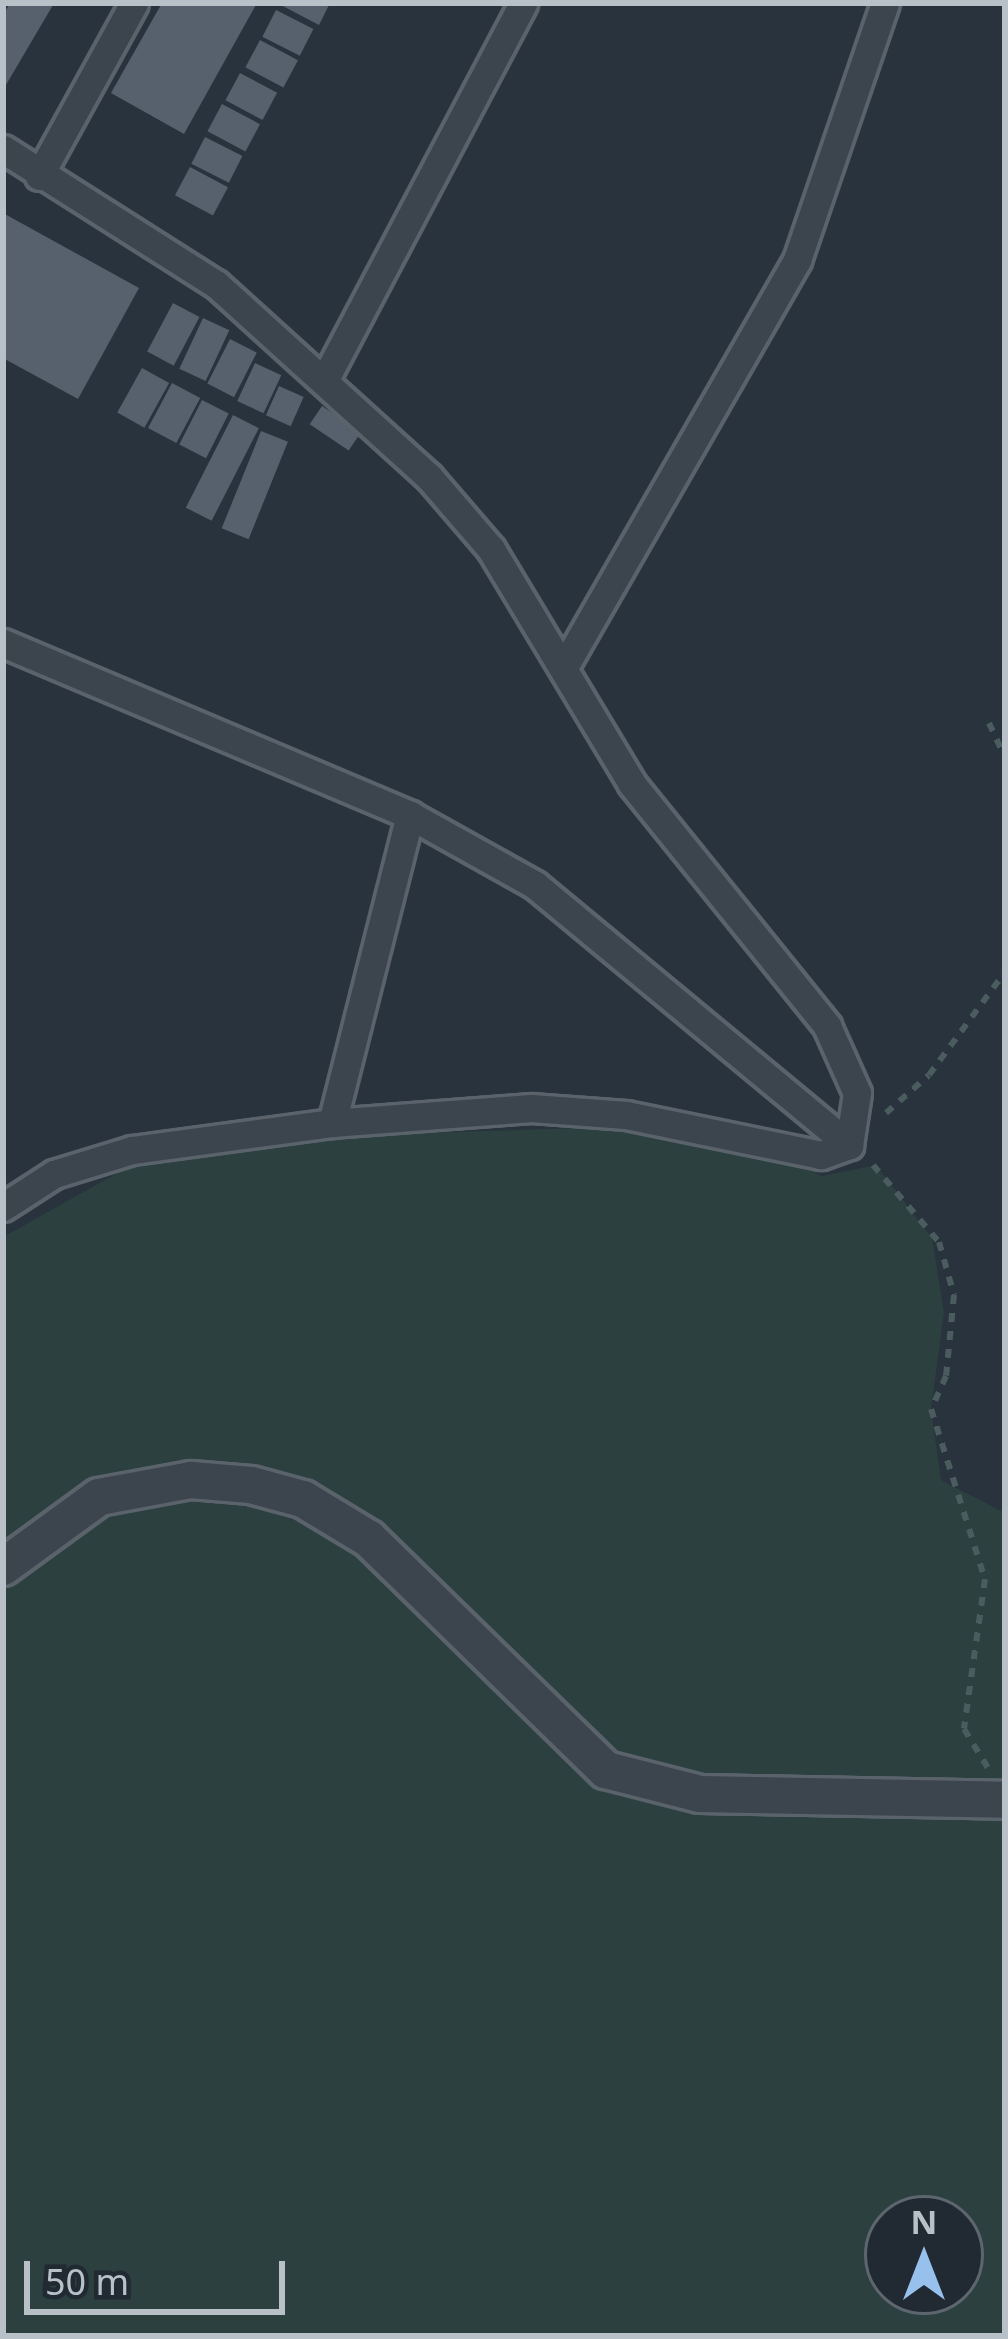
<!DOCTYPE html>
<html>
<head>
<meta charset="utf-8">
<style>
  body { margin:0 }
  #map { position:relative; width:1008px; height:2339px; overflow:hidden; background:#28333d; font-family:"Noto Sans",sans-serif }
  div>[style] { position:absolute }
  .green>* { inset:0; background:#2b403f }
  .building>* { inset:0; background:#56616d; transform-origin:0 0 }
  .path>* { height:6px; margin-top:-3px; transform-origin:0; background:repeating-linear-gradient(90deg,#4a5c5d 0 9px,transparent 0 18px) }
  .roads { filter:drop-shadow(3px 0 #5a626b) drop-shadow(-3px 0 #5a626b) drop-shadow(0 3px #5a626b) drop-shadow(0 -3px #5a626b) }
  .minor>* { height:27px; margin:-13.5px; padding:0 13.5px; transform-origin:13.5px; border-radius:13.5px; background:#3c444d }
  .tertiary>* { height:36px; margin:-18px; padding:0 18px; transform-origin:18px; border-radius:18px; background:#3c444d }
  span { translate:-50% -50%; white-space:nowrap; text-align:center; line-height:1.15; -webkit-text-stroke:12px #212933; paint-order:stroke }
  .frame { position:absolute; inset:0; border:6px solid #b8c0c8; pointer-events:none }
  .north { position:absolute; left:864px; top:2195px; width:120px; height:120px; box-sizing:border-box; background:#212933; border:3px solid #5d656f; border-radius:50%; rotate:0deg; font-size:33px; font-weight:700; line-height:48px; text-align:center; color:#b8c0c8 }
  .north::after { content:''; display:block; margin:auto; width:42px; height:54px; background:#98c0ed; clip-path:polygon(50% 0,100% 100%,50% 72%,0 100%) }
  .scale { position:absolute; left:24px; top:2261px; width:261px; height:54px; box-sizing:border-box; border:6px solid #b8c0c8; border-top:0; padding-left:15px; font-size:36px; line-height:42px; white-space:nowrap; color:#b8c0c8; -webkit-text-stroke:9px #212933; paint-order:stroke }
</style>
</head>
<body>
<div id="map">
  <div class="green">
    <div style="clip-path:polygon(evenodd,651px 1126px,781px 1155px,822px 1176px,876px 1165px,932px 1238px,944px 1313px,931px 1409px,941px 1480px,1005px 1513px,1005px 1790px,942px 1780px,1005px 1815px,1005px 2336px,3px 2336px,3px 1237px,141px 1160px,384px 1134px,651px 1126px,888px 2219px,960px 2219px,960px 2291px,888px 2291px,888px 2219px)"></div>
  </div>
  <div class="building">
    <div style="clip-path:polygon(10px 3px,53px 5px,3px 90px,3px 15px)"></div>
    <div style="clip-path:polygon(162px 3px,257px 3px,184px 134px,111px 93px)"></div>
    <div style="clip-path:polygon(277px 3px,330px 3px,319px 25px)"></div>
    <div style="left:276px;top:10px;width:42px;height:30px;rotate:27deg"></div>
    <div style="left:260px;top:40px;width:43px;height:31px;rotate:28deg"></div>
    <div style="left:240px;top:73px;width:42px;height:31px;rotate:28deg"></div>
    <div style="left:222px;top:104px;width:43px;height:31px;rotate:28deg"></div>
    <div style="left:205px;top:137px;width:42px;height:30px;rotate:27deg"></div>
    <div style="left:190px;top:167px;width:43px;height:32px;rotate:28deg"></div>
    <div style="clip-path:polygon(3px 213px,139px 288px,78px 399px,3px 358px)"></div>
    <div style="left:173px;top:303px;width:30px;height:55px;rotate:28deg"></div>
    <div style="left:203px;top:318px;width:29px;height:56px;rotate:25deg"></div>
    <div style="left:230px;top:339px;width:30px;height:50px;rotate:27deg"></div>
    <div style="left:255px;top:363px;width:29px;height:42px;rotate:25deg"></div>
    <div style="left:142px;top:368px;width:31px;height:51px;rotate:29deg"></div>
    <div style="left:172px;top:383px;width:32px;height:51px;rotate:28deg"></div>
    <div style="left:279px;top:386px;width:27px;height:32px;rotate:24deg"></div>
    <div style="left:202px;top:400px;width:30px;height:50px;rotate:27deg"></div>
    <div style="left:322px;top:406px;width:47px;height:22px;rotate:34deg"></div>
    <div style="left:233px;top:415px;width:29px;height:104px;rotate:27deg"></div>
    <div style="left:261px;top:431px;width:29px;height:105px;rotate:22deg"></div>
  </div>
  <div class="path">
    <div style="left:989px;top:723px;width:38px;rotate:65deg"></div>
    <div style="left:886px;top:1113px;width:57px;rotate:-41.5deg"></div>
    <div style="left:929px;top:1075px;width:128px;rotate:-53.6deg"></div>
    <div style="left:873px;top:1165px;width:101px;rotate:49.4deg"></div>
    <div style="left:939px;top:1242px;width:55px;rotate:74.2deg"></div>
    <div style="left:954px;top:1295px;width:81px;rotate:95.6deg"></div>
    <div style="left:946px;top:1376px;width:36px;rotate:114deg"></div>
    <div style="left:931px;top:1409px;width:178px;rotate:72.4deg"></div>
    <div style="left:985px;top:1579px;width:151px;rotate:98deg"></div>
    <div style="left:964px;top:1729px;width:46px;rotate:58.4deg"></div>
  </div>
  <div class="roads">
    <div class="minor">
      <div style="left:3px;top:149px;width:252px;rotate:32.4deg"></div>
      <div style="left:216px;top:284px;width:287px;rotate:42.2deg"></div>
      <div style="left:429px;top:477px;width:95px;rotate:49.3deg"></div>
      <div style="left:491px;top:549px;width:274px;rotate:59deg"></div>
      <div style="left:632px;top:784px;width:311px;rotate:51.1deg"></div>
      <div style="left:827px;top:1026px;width:73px;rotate:65.9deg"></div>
      <div style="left:857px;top:1093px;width:53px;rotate:98.7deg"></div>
      <div style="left:39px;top:176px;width:197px;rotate:-61.2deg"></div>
      <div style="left:325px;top:379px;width:425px;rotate:-62.2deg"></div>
      <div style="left:3px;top:643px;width:442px;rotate:22.9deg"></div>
      <div style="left:410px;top:815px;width:143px;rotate:29.2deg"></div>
      <div style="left:535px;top:885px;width:408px;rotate:39.6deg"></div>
      <div style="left:849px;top:1145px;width:30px;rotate:160deg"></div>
      <div style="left:821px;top:1155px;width:199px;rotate:-168.4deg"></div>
      <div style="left:626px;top:1115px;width:95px;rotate:-175.8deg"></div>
      <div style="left:531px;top:1108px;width:200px;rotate:175.7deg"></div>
      <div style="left:332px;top:1123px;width:318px;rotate:-75.8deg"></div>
      <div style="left:564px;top:667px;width:469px;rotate:-60.2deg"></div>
      <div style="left:797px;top:260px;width:272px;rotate:-71.1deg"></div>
      <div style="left:3px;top:1207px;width:61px;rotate:-32.9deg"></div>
      <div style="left:54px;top:1174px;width:82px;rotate:-17.1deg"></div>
      <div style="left:132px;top:1150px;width:202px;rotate:-7.7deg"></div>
    </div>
    <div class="tertiary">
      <div style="left:3px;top:1567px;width:119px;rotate:-36.1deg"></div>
      <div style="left:99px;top:1497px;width:94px;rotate:-10.5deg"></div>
      <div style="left:191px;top:1480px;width:60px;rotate:4.8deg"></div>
      <div style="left:251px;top:1485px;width:54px;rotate:15.1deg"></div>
      <div style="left:303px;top:1499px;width:77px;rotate:31.2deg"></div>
      <div style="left:369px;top:1539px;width:331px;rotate:44.3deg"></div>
      <div style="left:606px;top:1770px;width:97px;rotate:14.3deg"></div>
      <div style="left:700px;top:1794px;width:305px;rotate:1.1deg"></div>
    </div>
  </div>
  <div class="frame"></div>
  <div class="north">N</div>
  <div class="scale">50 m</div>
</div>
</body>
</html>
